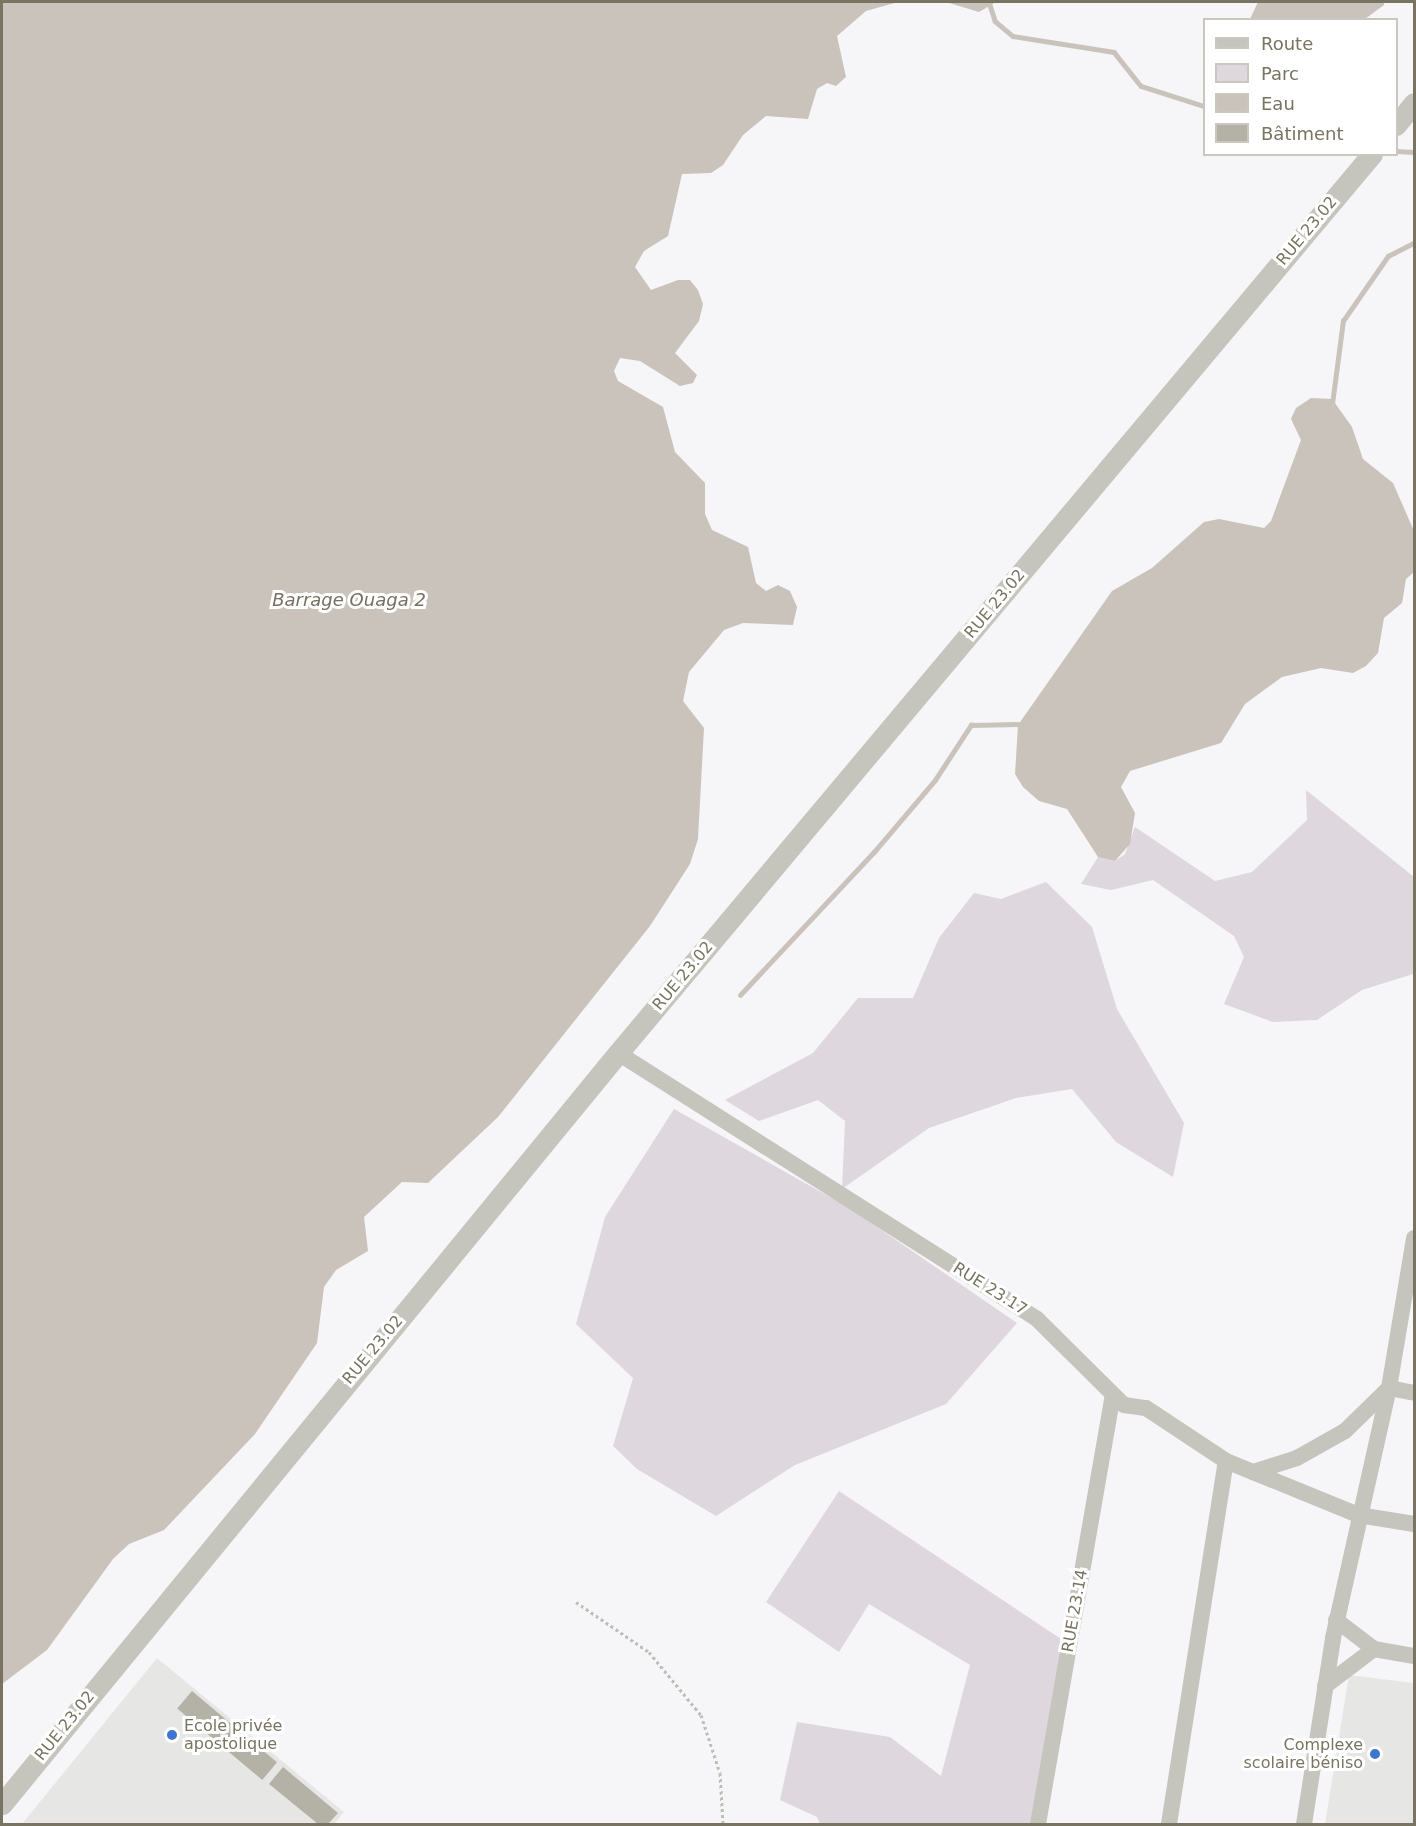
<!DOCTYPE html>
<html>
<head>
<meta charset="utf-8">
<style>
  body { margin:0 }
  #map { position:relative; width:1416px; height:1826px; overflow:hidden; background:#f6f5f8; font-family:"DejaVu Sans",sans-serif }
  div>[style] { position:absolute }
  .built>* { inset:0; background:#e6e6e5 }
  .green>* { inset:0; background:#ded7de }
  .water>* { inset:0; background:#c9c3bb }
  .stream>* { height:4.5px; margin:-2.25px; padding:0 2.25px; transform-origin:2.25px; border-radius:2.25px; background:#c9c3bb }
  .building>* { inset:0; background:#b4b1a7; transform-origin:0 0 }
  .path>* { height:3px; margin-top:-1.5px; transform-origin:0; background:repeating-linear-gradient(90deg,#bebdb8 0 3px,transparent 0 6px) }
  .minor>* { height:16px; margin:-8px; padding:0 8px; transform-origin:8px; border-radius:8px; background:#c5c4bd }
  .tertiary>* { height:21px; margin:-10.5px; padding:0 10.5px; transform-origin:10.5px; border-radius:10.5px; background:#c5c4bd }
  .dots>* { width:16px; height:16px; translate:-50% -50%; box-sizing:border-box; border:3px solid #fff; border-radius:50% }
  span { translate:-50% -50%; white-space:nowrap; text-align:center; line-height:1.15; -webkit-text-stroke:6px #fff; paint-order:stroke }
  .street-label { font-size:16px; color:#787461 }
  .poi-label { font-size:16px; color:#787461 }
  .left { translate:0 -50%; text-align:left }
  .right { translate:-100% -50%; text-align:right }
  .water-label { font-size:18px; color:#787060; font-style:italic }
  .frame { position:absolute; inset:0; border:3px solid #787461; pointer-events:none }
  .legend { position:absolute; left:1203px; top:18px; width:195px; height:138px; box-sizing:border-box; background:#fff; border:2px solid #c9c7c0; margin:0; padding:8px 10px; list-style:none; font-size:18px; color:#787461 }
  .legend li { display:flex; align-items:center; gap:12px; height:30px }
  .legend b { width:30px; border:2px solid #c9c7c0 }
</style>
</head>
<body>
<div id="map">
  <div class="built">
    <div style="clip-path:polygon(157px 1658px,344px 1812px,334px 1824px,22px 1824px)"></div>
    <div style="clip-path:polygon(1349px 1675px,1414px 1683px,1414px 1824px,1325px 1824px)"></div>
  </div>
  <div class="green">
    <div style="clip-path:polygon(1306px 790px,1414px 877px,1413px 974px,1362px 990px,1317px 1020px,1273px 1022px,1224px 1004px,1244px 957px,1234px 936px,1153px 880px,1111px 890px,1081px 884px,1098px 857px,1115px 861px,1125px 854px,1135px 827px,1215px 881px,1252px 872px,1307px 820px)"></div>
    <div style="clip-path:polygon(1046px 882px,1092px 927px,1117px 1009px,1184px 1123px,1173px 1177px,1116px 1142px,1072px 1089px,1016px 1098px,929px 1128px,842px 1189px,845px 1121px,818px 1100px,759px 1121px,725px 1100px,813px 1053px,858px 998px,913px 998px,939px 938px,974px 893px,1001px 899px)"></div>
    <div style="clip-path:polygon(674px 1109px,851px 1209px,1017px 1323px,946px 1404px,795px 1465px,716px 1516px,637px 1469px,613px 1446px,633px 1378px,576px 1324px,605px 1217px)"></div>
    <div style="clip-path:polygon(839px 1491px,1064px 1641px,1030px 1824px,820px 1824px,817px 1817px,780px 1800px,797px 1722px,890px 1737px,941px 1776px,970px 1665px,869px 1604px,839px 1652px,766px 1602px)"></div>
  </div>
  <div class="water">
    <div style="clip-path:polygon(2px 2px,898px 2px,866px 11px,837px 36px,846px 77px,836px 86px,827px 83px,817px 89px,808px 119px,766px 116px,743px 135px,723px 165px,711px 173px,682px 174px,668px 236px,644px 251px,635px 267px,651px 290px,678px 280px,690px 280px,698px 290px,703px 304px,699px 321px,675px 353px,697px 375px,693px 383px,680px 386px,640px 361px,620px 358px,614px 371px,618px 381px,663px 407px,675px 452px,705px 483px,705px 514px,712px 530px,748px 547px,756px 583px,766px 591px,778px 585px,790px 591px,797px 607px,793px 625px,743px 623px,724px 630px,689px 672px,683px 701px,704px 728px,698px 839px,690px 864px,650px 926px,498px 1117px,428px 1183px,402px 1182px,364px 1217px,368px 1251px,336px 1270px,324px 1287px,317px 1343px,255px 1434px,164px 1530px,129px 1544px,113px 1559px,47px 1650px,2px 1684px)"></div>
    <div style="clip-path:polygon(946px 2px,996px 2px,979px 12px)"></div>
    <div style="clip-path:polygon(1258px 2px,1384px 2px,1384px 5px,1365px 19px,1250px 19px)"></div>
    <div style="clip-path:polygon(1311px 398px,1332px 399px,1352px 427px,1363px 459px,1393px 483px,1414px 531px,1414px 572px,1406px 579px,1402px 603px,1384px 618px,1378px 653px,1366px 666px,1353px 673px,1321px 668px,1282px 677px,1245px 704px,1221px 743px,1130px 771px,1121px 787px,1135px 813px,1130px 844px,1115px 861px,1098px 857px,1067px 809px,1039px 801px,1023px 787px,1015px 774px,1018px 725px,1112px 591px,1152px 568px,1204px 522px,1219px 519px,1264px 528px,1271px 521px,1301px 440px,1291px 419px,1296px 408px)"></div>
  </div>
  <div class="stream">
    <div style="left:989px;top:2px;width:20px;rotate:72deg"></div>
    <div style="left:995px;top:21px;width:23px;rotate:40deg"></div>
    <div style="left:1013px;top:36px;width:102px;rotate:9deg"></div>
    <div style="left:1114px;top:52px;width:43px;rotate:51.5deg"></div>
    <div style="left:1141px;top:86px;width:66px;rotate:17.6deg"></div>
    <div style="left:1396px;top:151px;width:18px;rotate:3deg"></div>
    <div style="left:1332px;top:404px;width:84px;rotate:-82.5deg"></div>
    <div style="left:1343px;top:321px;width:79px;rotate:-55.3deg"></div>
    <div style="left:1388px;top:256px;width:29px;rotate:-27deg"></div>
    <div style="left:740px;top:995px;width:196px;rotate:-46.9deg"></div>
    <div style="left:874px;top:852px;width:94px;rotate:-49.7deg"></div>
    <div style="left:935px;top:780px;width:66px;rotate:-56.8deg"></div>
    <div style="left:971px;top:725px;width:50px;rotate:-1.1deg"></div>
  </div>
  <div class="building">
    <div style="left:192px;top:1691px;width:111px;height:23px;rotate:40deg"></div>
    <div style="clip-path:polygon(283px 1767px,338px 1813px,328px 1824px,318px 1824px,269px 1784px)"></div>
  </div>
  <div class="path">
    <div style="left:576px;top:1602px;width:88px;rotate:34.4deg"></div>
    <div style="left:649px;top:1652px;width:82px;rotate:50.5deg"></div>
    <div style="left:701px;top:1715px;width:61px;rotate:71.9deg"></div>
    <div style="left:720px;top:1773px;width:51px;rotate:86.6deg"></div>
  </div>
  <div class="minor">
    <div style="left:618px;top:1053px;width:496px;rotate:32.4deg"></div>
    <div style="left:1037px;top:1319px;width:122px;rotate:44.7deg"></div>
    <div style="left:1124px;top:1405px;width:22px;rotate:8deg"></div>
    <div style="left:1146px;top:1408px;width:96px;rotate:33.5deg"></div>
    <div style="left:1226px;top:1461px;width:143px;rotate:22.2deg"></div>
    <div style="left:1358px;top:1515px;width:57px;rotate:9.1deg"></div>
    <div style="left:1253px;top:1472px;width:46px;rotate:-17.7deg"></div>
    <div style="left:1297px;top:1458px;width:55px;rotate:-29.4deg"></div>
    <div style="left:1345px;top:1431px;width:62px;rotate:-44.3deg"></div>
    <div style="left:1389px;top:1388px;width:25px;rotate:11deg"></div>
    <div style="left:1336px;top:1620px;width:48px;rotate:37.3deg"></div>
    <div style="left:1374px;top:1649px;width:41px;rotate:9.9deg"></div>
    <div style="left:1325px;top:1686px;width:61px;rotate:-37.1deg"></div>
    <div style="left:1038px;top:1824px;width:432px;rotate:-80.1deg"></div>
    <div style="left:1169px;top:1824px;width:367px;rotate:-81.1deg"></div>
    <div style="left:1304px;top:1824px;width:188px;rotate:-81.1deg"></div>
    <div style="left:1333px;top:1638px;width:256px;rotate:-77.4deg"></div>
    <div style="left:1389px;top:1388px;width:152px;rotate:-80.5deg"></div>
  </div>
  <div class="tertiary">
    <div style="left:1396px;top:125px;width:28px;rotate:-51deg"></div>
    <div style="left:2px;top:1804px;width:971px;rotate:-50.64deg"></div>
    <div style="left:618px;top:1053px;width:1173px;rotate:-50.01deg"></div>
  </div>
  <div class="dots">
    <div style="left:172px;top:1735px;background:#3d75d0"></div>
    <div style="left:1375px;top:1754px;background:#3d75d0"></div>
  </div>
  <div class="street-label">
    <span style="left:1307px;top:231px;rotate:-50deg">RUE 23.02</span>
    <span style="left:995px;top:604px;rotate:-50deg">RUE 23.02</span>
    <span style="left:683px;top:976px;rotate:-50deg">RUE 23.02</span>
    <span style="left:990px;top:1289px;rotate:32deg">RUE 23.17</span>
    <span style="left:373px;top:1350px;rotate:-50deg">RUE 23.02</span>
    <span style="left:1075px;top:1611px;rotate:-80deg">RUE 23.14</span>
    <span style="left:65px;top:1726px;rotate:-51deg">RUE 23.02</span>
  </div>
  <div class="poi-label">
    <span class="left" style="left:184px;top:1735px">Ecole privée<br>apostolique</span>
    <span class="right" style="left:1363px;top:1754px">Complexe<br>scolaire béniso</span>
  </div>
  <div class="water-label">
    <span style="left:349px;top:600px">Barrage Ouaga 2</span>
  </div>
  <div class="frame"></div>
  <ul class="legend">
  <li><b style="height:8px;background:#c5c4bd"></b>Route</li>
  <li><b style="height:16px;background:#ded7de"></b>Parc</li>
  <li><b style="height:16px;background:#c9c3bb"></b>Eau</li>
  <li><b style="height:16px;background:#b4b1a7"></b>Bâtiment</li>
  </ul>
</div>
</body>
</html>
